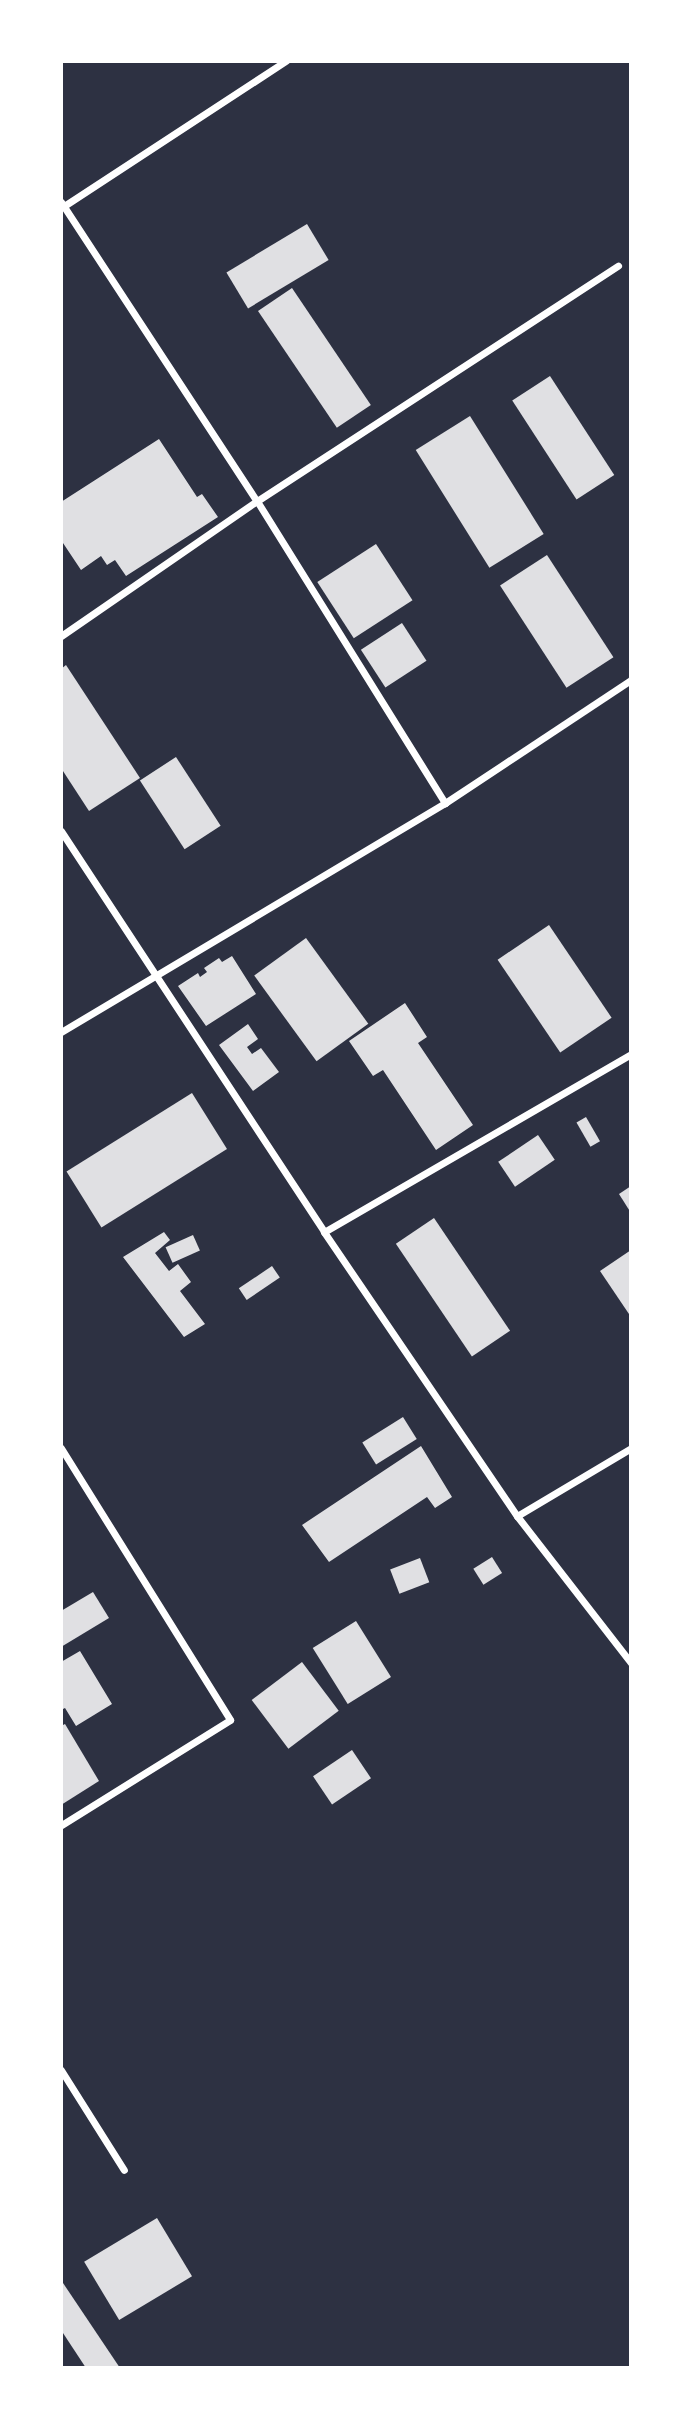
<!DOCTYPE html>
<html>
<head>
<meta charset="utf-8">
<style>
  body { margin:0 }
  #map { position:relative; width:692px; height:2429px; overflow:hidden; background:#2d3142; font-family:"Public Sans",sans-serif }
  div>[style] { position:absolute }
  .building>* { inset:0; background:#e0e0e3; transform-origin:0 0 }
  .minor>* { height:7px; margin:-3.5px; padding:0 3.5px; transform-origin:3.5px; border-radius:3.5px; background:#fff }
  span { translate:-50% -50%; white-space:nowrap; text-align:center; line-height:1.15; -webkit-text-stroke:6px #fff; paint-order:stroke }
  .frame { position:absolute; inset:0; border:63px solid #fff; pointer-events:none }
</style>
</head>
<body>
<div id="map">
  <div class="building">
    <div style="left:307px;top:224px;width:42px;height:94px;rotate:59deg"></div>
    <div style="left:292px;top:288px;width:141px;height:41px;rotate:56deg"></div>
    <div style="left:550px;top:376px;width:118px;height:45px;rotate:57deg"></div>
    <div style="left:470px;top:416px;width:139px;height:64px;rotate:58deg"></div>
    <div style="clip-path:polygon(159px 439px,197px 497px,202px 494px,218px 517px,126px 576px,115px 560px,107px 565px,101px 556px,81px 570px,61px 540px,61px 502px)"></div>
    <div style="left:376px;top:544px;width:67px;height:70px;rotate:57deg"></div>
    <div style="left:547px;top:555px;width:122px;height:56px;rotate:57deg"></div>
    <div style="left:402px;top:623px;width:45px;height:49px;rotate:57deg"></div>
    <div style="clip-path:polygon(66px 665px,140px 778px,89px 811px,61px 768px,61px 669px)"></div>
    <div style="left:176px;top:757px;width:82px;height:43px;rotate:57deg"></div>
    <div style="left:549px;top:925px;width:112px;height:62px;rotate:56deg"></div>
    <div style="left:306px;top:938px;width:106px;height:64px;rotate:54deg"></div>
    <div style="clip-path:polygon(232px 956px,256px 994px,206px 1026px,178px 986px,198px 973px,200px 977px,207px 972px,204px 968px,219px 958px,222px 962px)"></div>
    <div style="clip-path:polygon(405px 1003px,427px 1037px,418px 1043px,473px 1125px,436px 1150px,383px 1070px,373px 1076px,349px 1041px)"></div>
    <div style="clip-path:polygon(248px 1024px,258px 1039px,247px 1047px,252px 1054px,261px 1048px,279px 1072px,253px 1091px,219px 1045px)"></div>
    <div style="left:192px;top:1093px;width:66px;height:148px;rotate:58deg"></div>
    <div style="left:586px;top:1117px;width:28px;height:11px;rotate:60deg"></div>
    <div style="left:538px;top:1135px;width:30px;height:48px;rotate:56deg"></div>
    <div style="clip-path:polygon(631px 1186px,631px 1213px,619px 1194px)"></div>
    <div style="left:434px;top:1218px;width:136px;height:46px;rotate:56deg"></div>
    <div style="clip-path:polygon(164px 1232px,170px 1240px,155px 1253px,169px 1271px,178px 1264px,191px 1282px,180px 1291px,205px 1324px,184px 1337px,123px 1257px)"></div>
    <div style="left:193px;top:1235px;width:17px;height:30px;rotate:66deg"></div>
    <div style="clip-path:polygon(631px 1250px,631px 1317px,600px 1271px)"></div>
    <div style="left:272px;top:1266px;width:14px;height:40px;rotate:56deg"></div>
    <div style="left:403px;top:1417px;width:26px;height:48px;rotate:58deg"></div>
    <div style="clip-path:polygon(421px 1446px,452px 1497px,435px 1508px,427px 1497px,329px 1562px,302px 1525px)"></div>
    <div style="left:492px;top:1557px;width:19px;height:22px;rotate:58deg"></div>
    <div style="left:420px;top:1558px;width:26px;height:32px;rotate:69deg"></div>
    <div style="clip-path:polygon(93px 1592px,109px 1618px,61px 1647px,61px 1611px)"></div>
    <div style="left:356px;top:1621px;width:66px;height:51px;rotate:58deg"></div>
    <div style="clip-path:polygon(80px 1651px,112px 1704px,76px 1726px,65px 1708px,61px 1710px,61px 1662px)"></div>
    <div style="left:302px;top:1662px;width:61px;height:63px;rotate:53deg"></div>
    <div style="clip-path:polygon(65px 1724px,99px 1781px,61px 1805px,61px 1726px)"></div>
    <div style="left:352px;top:1750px;width:34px;height:47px;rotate:56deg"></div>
    <div style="left:157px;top:2218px;width:68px;height:85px;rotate:59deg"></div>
    <div style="clip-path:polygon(61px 2280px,120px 2368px,86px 2368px,61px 2330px)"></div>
  </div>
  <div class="minor">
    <div style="left:61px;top:202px;width:358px;rotate:56.8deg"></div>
    <div style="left:257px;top:501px;width:356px;rotate:58.1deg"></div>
    <div style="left:64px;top:206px;width:265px;rotate:-33.2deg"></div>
    <div style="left:61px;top:636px;width:238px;rotate:-34.6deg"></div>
    <div style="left:257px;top:501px;width:431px;rotate:-33.1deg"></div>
    <div style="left:61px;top:831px;width:480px;rotate:56.7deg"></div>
    <div style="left:324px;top:1232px;width:343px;rotate:55.8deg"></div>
    <div style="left:517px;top:1516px;width:186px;rotate:52.2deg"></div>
    <div style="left:61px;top:1032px;width:447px;rotate:-30.8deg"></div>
    <div style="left:445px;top:803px;width:223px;rotate:-33.5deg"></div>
    <div style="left:324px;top:1232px;width:355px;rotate:-30.1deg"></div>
    <div style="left:61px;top:1448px;width:320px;rotate:58.1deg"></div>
    <div style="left:230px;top:1720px;width:199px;rotate:148.1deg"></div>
    <div style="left:517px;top:1516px;width:133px;rotate:-30.8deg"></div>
    <div style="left:61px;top:2070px;width:118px;rotate:57.8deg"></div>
  </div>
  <div class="frame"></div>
</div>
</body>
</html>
